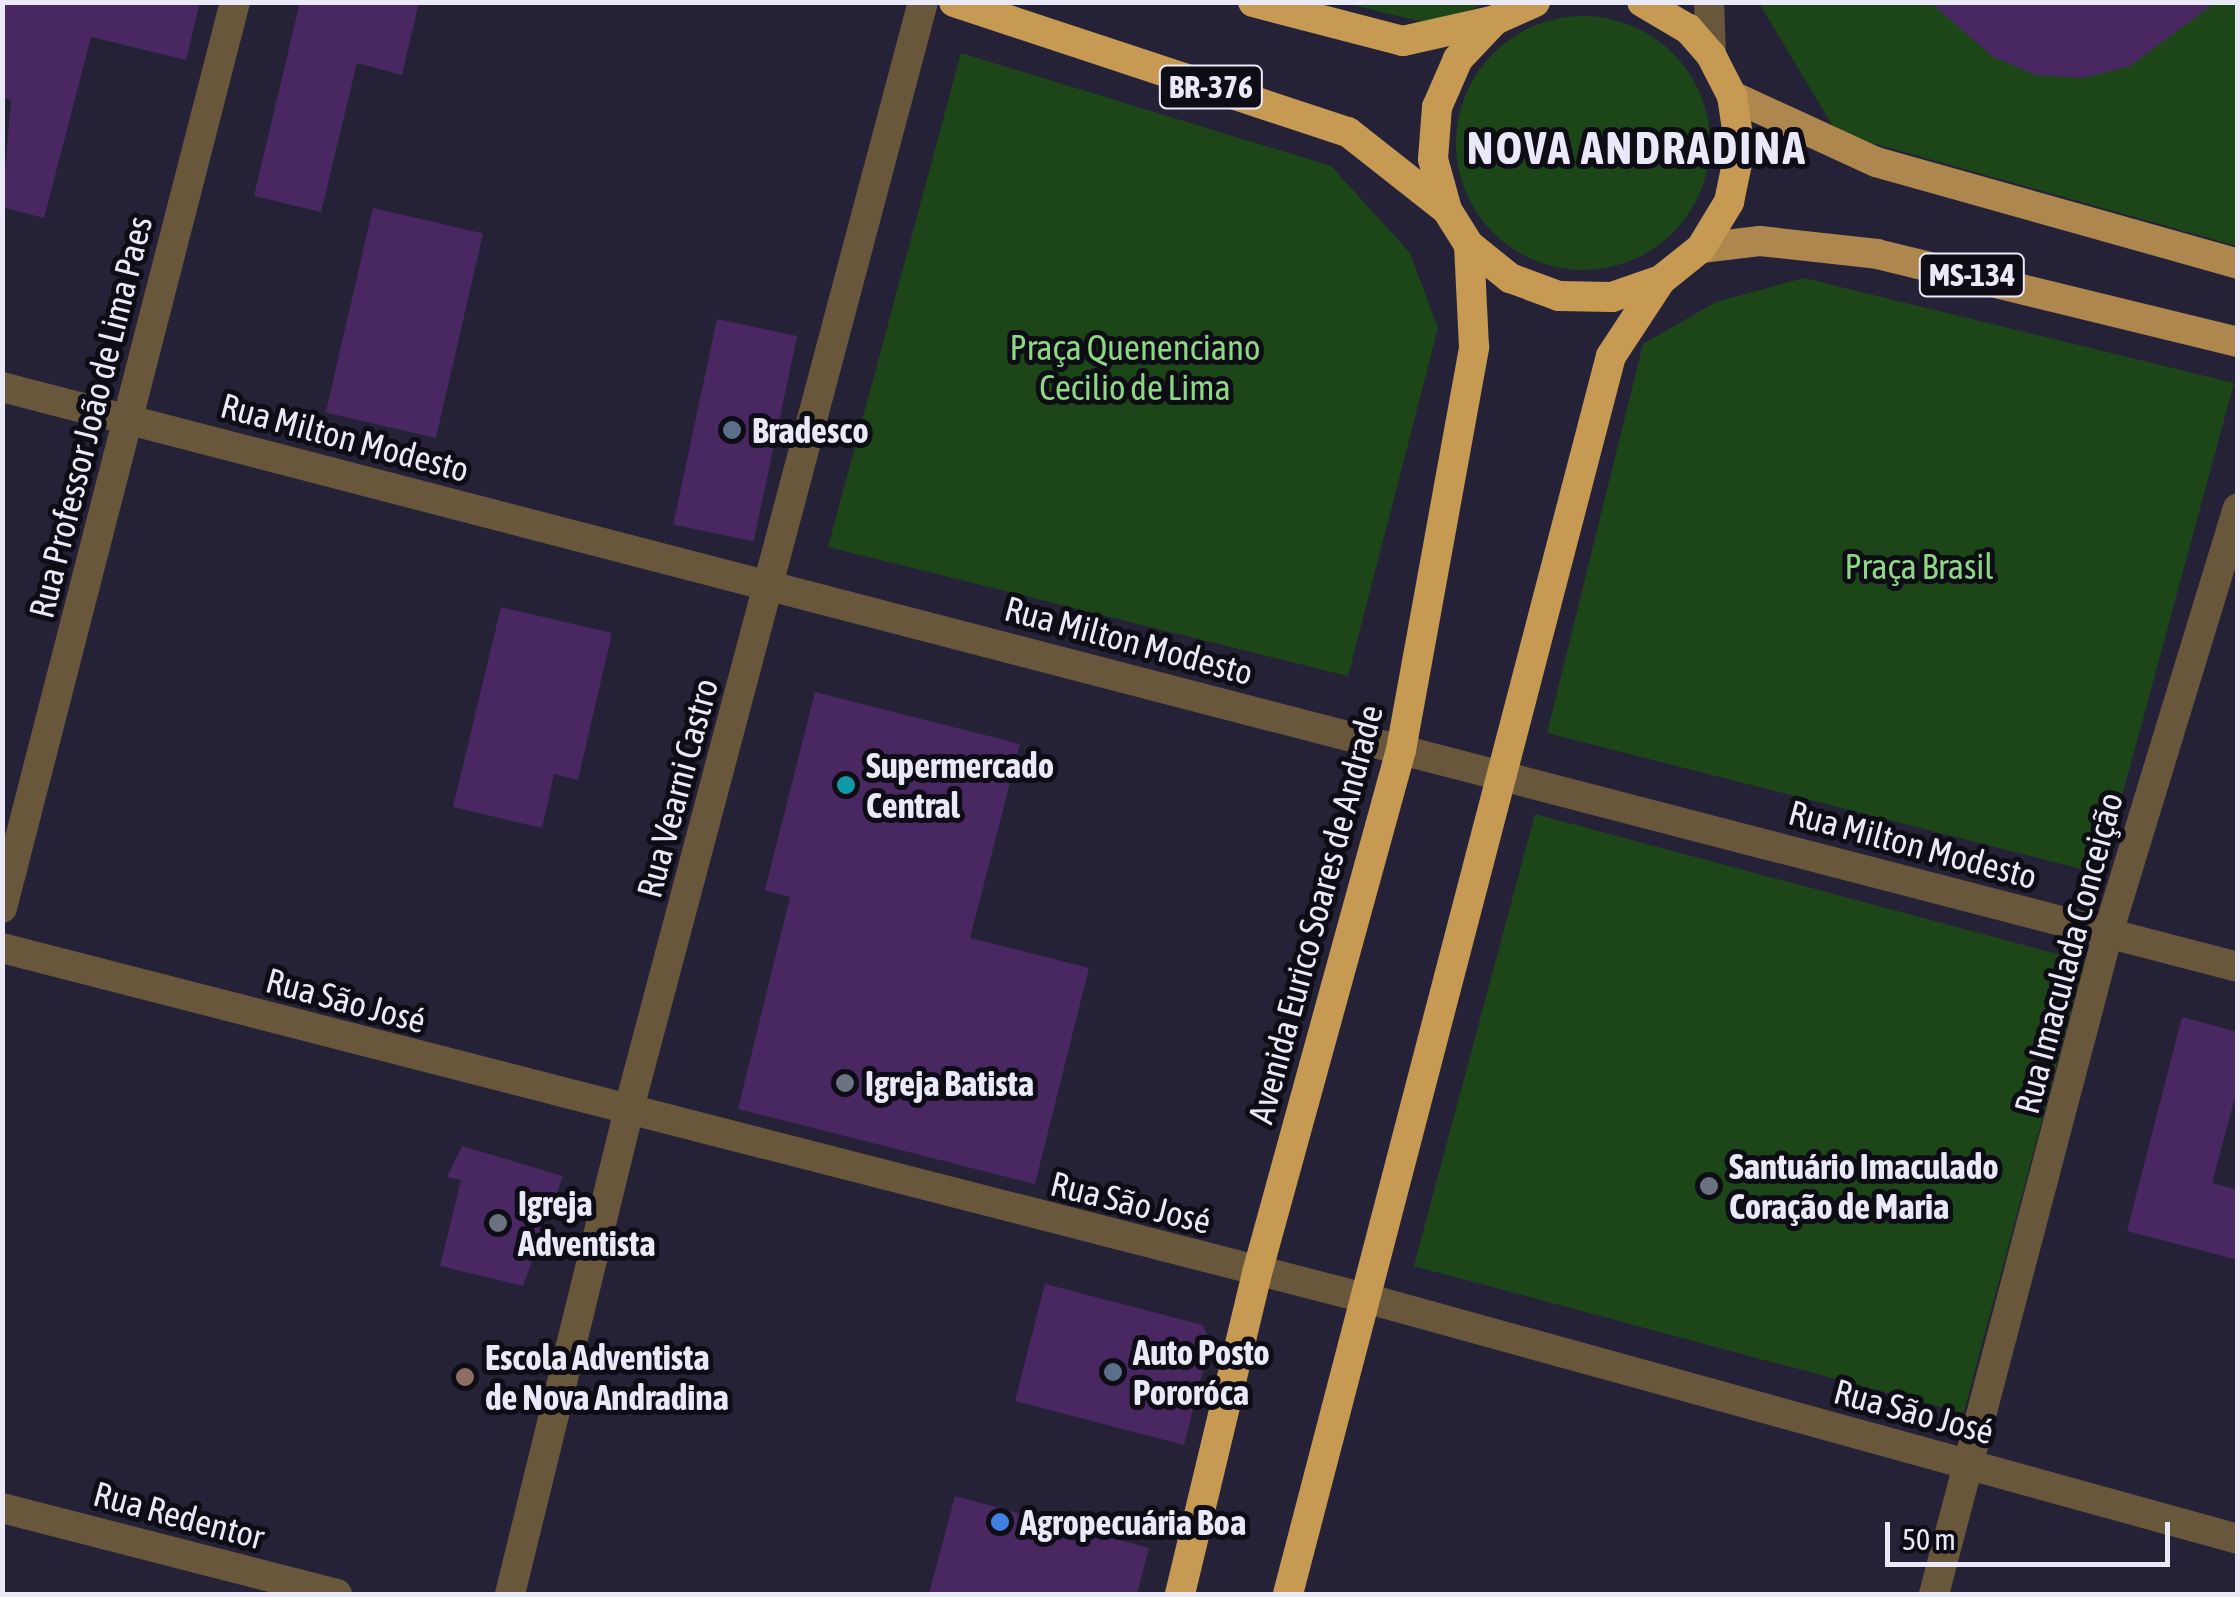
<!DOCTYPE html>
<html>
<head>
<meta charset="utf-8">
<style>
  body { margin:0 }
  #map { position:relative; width:2240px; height:1597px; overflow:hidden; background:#252237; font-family:"Asap Condensed",sans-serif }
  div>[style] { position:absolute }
  .green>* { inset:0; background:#1c4618; transform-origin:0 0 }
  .round { border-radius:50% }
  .building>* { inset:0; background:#492761; transform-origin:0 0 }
  .minor>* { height:30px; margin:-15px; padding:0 15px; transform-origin:15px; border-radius:15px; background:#69573c }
  .major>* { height:30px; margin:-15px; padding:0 15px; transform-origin:15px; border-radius:15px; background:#ad874e }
  .highway>* { height:30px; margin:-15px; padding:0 15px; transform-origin:15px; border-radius:15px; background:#c79a54 }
  .dots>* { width:28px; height:28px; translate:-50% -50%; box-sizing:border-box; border:5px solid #0e0d16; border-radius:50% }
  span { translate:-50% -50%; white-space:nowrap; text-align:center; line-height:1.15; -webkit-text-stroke:10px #0e0d16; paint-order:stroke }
  .shield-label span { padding:2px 8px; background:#0e0d16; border:2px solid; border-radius:8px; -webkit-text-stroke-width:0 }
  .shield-label { font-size:32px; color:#eae9f8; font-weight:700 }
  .park-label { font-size:35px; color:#8dd785 }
  .street-label { font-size:35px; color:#eae9f8 }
  .poi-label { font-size:35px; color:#eae9f8; font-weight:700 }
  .left { translate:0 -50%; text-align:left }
  .district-label { font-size:45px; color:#eae9f8; font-weight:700; letter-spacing:2.5px }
  .frame { position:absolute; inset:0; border:5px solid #eae9f8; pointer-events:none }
  .scale { position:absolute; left:1885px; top:1522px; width:285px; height:45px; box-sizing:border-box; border:5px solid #eae9f8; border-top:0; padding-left:12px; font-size:30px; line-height:35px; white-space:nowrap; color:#eae9f8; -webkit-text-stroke:8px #0e0d16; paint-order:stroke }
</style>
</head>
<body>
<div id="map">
  <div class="green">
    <div style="clip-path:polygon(1345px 3px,1487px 3px,1435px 25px)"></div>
    <div style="clip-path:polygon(1759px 3px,2237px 3px,2237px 246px,1837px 133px)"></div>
    <div class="round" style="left:1456px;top:16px;width:254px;height:254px"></div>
    <div style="clip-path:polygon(961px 53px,1331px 166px,1410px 253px,1438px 328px,1348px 676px,828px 547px)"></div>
    <div style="clip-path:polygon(1804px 278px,2234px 383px,2101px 874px,1547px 733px,1643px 344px,1716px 302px)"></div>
    <div style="left:1535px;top:814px;width:569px;height:468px;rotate:15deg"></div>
  </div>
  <div class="building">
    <div style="clip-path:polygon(2px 2px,200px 2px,186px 60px,91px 37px,44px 218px,2px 207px,11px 100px,2px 98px)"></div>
    <div style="clip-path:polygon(300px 2px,419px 2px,402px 75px,357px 63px,321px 212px,254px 196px)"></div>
    <div style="clip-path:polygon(1930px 2px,2216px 2px,2130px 66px,2083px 78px,2036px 75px,1993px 57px)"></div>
    <div style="left:373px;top:208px;width:113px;height:210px;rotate:13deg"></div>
    <div style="left:717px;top:319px;width:82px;height:210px;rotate:12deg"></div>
    <div style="clip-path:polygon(501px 607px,612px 633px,578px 780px,554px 774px,542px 828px,453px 807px)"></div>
    <div style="clip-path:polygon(815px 692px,1020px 744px,970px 938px,1089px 968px,1035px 1184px,738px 1109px,790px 897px,765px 890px)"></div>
    <div style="clip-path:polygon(2182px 1017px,2238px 1032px,2238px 1086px,2212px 1183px,2238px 1190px,2238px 1260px,2127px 1231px)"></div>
    <div style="clip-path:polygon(462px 1146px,563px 1176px,523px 1286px,440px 1266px,461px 1180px,447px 1177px)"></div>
    <div style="clip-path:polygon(1045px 1284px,1203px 1325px,1210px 1342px,1184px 1445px,1015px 1401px)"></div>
    <div style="clip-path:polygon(955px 1496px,1149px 1548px,1137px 1594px,929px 1594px)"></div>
  </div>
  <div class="minor">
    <div style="left:1709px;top:2px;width:53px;rotate:87.8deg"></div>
    <div style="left:2px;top:387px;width:2310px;rotate:14.54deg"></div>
    <div style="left:2px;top:908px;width:935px;rotate:-75.58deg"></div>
    <div style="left:2px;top:948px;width:1407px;rotate:14.4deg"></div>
    <div style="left:1365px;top:1298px;width:906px;rotate:15.43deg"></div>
    <div style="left:2px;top:1508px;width:346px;rotate:14.4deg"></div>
    <div style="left:510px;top:1594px;width:496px;rotate:-76.2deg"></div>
    <div style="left:628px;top:1112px;width:1149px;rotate:-75.12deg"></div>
    <div style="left:1934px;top:1594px;width:684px;rotate:-75.25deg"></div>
    <div style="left:2108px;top:933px;width:444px;rotate:-73deg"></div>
  </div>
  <div class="major">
    <div style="left:1732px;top:96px;width:158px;rotate:24.6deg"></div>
    <div style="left:1876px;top:162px;width:376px;rotate:15.7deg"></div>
    <div style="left:1701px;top:248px;width:59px;rotate:-6.8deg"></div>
    <div style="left:1760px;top:241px;width:118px;rotate:6.3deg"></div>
    <div style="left:1877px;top:254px;width:372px;rotate:13.7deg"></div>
  </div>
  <div class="highway">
    <div style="left:954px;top:2px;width:415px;rotate:18.3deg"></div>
    <div style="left:1348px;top:132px;width:126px;rotate:38.2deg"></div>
    <div style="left:1253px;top:2px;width:155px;rotate:14.6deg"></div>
    <div style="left:1403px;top:41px;width:91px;rotate:-12.7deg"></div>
    <div style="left:1535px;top:2px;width:44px;rotate:155.8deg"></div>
    <div style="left:1495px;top:20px;width:54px;rotate:133.5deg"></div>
    <div style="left:1458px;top:59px;width:52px;rotate:113.6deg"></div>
    <div style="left:1437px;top:107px;width:52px;rotate:94.4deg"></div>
    <div style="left:1433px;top:159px;width:53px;rotate:74.6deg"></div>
    <div style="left:1447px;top:210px;width:41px;rotate:57.8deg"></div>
    <div style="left:1469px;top:245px;width:53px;rotate:38.8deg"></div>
    <div style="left:1510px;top:278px;width:52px;rotate:20.2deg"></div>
    <div style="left:1559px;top:296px;width:53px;rotate:1.1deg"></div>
    <div style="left:1612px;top:297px;width:52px;rotate:-19.1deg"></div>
    <div style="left:1661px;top:280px;width:51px;rotate:-38.7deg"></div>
    <div style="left:1701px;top:248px;width:54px;rotate:-58.7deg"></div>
    <div style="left:1729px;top:202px;width:54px;rotate:-78.3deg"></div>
    <div style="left:1740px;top:149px;width:54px;rotate:-98.6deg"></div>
    <div style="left:1732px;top:96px;width:46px;rotate:-117.1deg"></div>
    <div style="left:1711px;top:55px;width:35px;rotate:-131deg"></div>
    <div style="left:1688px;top:29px;width:53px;rotate:-149.6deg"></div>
    <div style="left:1180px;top:1594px;width:330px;rotate:-76.5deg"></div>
    <div style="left:1257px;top:1273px;width:542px;rotate:-74.61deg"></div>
    <div style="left:1401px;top:750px;width:410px;rotate:-79.7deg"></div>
    <div style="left:1474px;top:347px;width:102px;rotate:-92.8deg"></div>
    <div style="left:1288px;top:1594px;width:1279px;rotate:-75.38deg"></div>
    <div style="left:1611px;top:356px;width:91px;rotate:-56.7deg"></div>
  </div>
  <div class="dots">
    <div style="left:732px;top:430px;background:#5c6f8a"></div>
    <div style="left:846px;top:785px;background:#0f9aa8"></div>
    <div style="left:845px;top:1083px;background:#6b7280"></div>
    <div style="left:1709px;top:1186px;background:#6b7280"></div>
    <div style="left:498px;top:1223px;background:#6b7280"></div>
    <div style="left:1113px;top:1372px;background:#5c6f8a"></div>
    <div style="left:465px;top:1377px;background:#8d6e63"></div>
    <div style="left:1000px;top:1522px;background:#3f7fe0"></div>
  </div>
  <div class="shield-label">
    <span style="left:1211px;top:87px">BR-376</span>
    <span style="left:1972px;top:275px">MS-134</span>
  </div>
  <div class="park-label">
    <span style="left:1135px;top:367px">Praça Quenenciano<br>Cecilio de Lima</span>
    <span style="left:1919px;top:566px">Praça Brasil</span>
  </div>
  <div class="street-label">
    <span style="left:90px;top:417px;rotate:-76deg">Rua Professor João de Lima Paes</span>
    <span style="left:345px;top:437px;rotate:15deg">Rua Milton Modesto</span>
    <span style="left:1129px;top:640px;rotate:15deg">Rua Milton Modesto</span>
    <span style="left:677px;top:788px;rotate:-75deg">Rua Vearni Castro</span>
    <span style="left:1913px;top:844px;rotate:15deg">Rua Milton Modesto</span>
    <span style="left:1315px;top:914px;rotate:-75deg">Avenida Eurico Soares de Andrade</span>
    <span style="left:2068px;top:953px;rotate:-75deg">Rua Imaculada Conceição</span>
    <span style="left:346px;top:1000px;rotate:15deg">Rua São José</span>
    <span style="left:1131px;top:1202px;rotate:14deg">Rua São José</span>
    <span style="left:1914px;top:1411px;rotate:15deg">Rua São José</span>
    <span style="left:179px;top:1515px;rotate:15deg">Rua Redentor</span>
  </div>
  <div class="poi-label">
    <span class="left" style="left:752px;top:430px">Bradesco</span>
    <span class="left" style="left:866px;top:785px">Supermercado<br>Central</span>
    <span class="left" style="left:865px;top:1083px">Igreja Batista</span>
    <span class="left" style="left:1729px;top:1186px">Santuário Imaculado<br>Coração de Maria</span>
    <span class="left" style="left:518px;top:1223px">Igreja<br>Adventista</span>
    <span class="left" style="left:1133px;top:1372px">Auto Posto<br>Pororóca</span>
    <span class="left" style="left:485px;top:1377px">Escola Adventista<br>de Nova Andradina</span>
    <span class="left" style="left:1020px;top:1522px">Agropecuária Boa</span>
  </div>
  <div class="district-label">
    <span style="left:1637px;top:149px">NOVA ANDRADINA</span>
  </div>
  <div class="frame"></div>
  <div class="scale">50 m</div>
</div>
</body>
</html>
